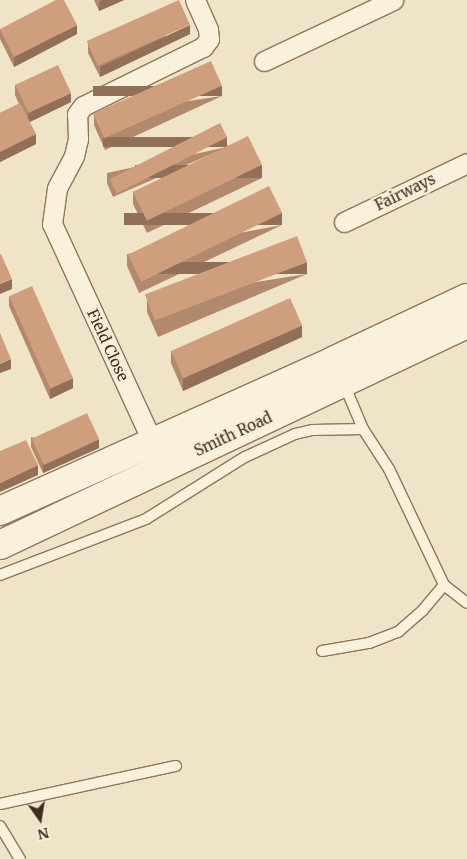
<!DOCTYPE html>
<html>
<head>
<meta charset="utf-8">
<style>
  body { margin:0 }
  #map { position:relative; width:467px; height:859px; overflow:hidden; background:#f0e4c8; font-family:Merriweather,serif }
  div>[style] { position:absolute }
  .roads { filter:drop-shadow(1px 0 #8d765c) drop-shadow(-1px 0 #8d765c) drop-shadow(0 1px #8d765c) drop-shadow(0 -1px #8d765c) }
  .service>* { height:10px; margin:-5px; padding:0 5px; transform-origin:5px; border-radius:5px; background:#faf1dc }
  .minor>* { height:19px; margin:-9.5px; padding:0 9.5px; transform-origin:9.5px; border-radius:9.5px; background:#faf1dc }
  .secondary>* { height:28px; margin:-14px; padding:0 14px; transform-origin:14px; border-radius:14px; background:#faf1dc }
  .wall>* { inset:0; background:#b2896c }
  .shaded-wall>* { inset:0; background:#916f58; transform-origin:0 0 }
  .building>* { inset:0; background:#cf9f7d; transform-origin:0 0 }
  span { translate:-50% -50%; white-space:nowrap; text-align:center; line-height:1.15; -webkit-text-stroke:5px #f7eed8; paint-order:stroke }
  .street-label { font-size:15px; color:#3d2e20 }
  .north { position:absolute; left:15px; top:794px; width:50px; height:50px; -webkit-text-stroke:4px #f7eed8; paint-order:stroke; rotate:167deg; font-size:14px; font-weight:700; line-height:20px; text-align:center; color:#3d2e20 }
  .north::after { content:''; display:block; margin:auto; width:18px; height:22px; background:#3d2e20; clip-path:polygon(50% 0,100% 100%,50% 72%,0 100%) }
</style>
</head>
<body>
<div id="map">
  <div class="roads">
    <div class="service">
      <div style="left:344px;top:384px;width:49px;rotate:67.1deg"></div>
      <div style="left:363px;top:429px;width:48px;rotate:57deg"></div>
      <div style="left:389px;top:469px;width:128px;rotate:64.6deg"></div>
      <div style="left:444px;top:585px;width:29px;rotate:38deg"></div>
      <div style="left:0;top:575px;width:156px;rotate:-21deg"></div>
      <div style="left:146px;top:519px;width:117px;rotate:-32.1deg"></div>
      <div style="left:245px;top:457px;width:55px;rotate:-24.7deg"></div>
      <div style="left:295px;top:434px;width:18px;rotate:-13deg"></div>
      <div style="left:313px;top:430px;width:50px;rotate:-1.1deg"></div>
      <div style="left:322px;top:651px;width:48px;rotate:-9.7deg"></div>
      <div style="left:369px;top:643px;width:31px;rotate:-21deg"></div>
      <div style="left:398px;top:632px;width:33px;rotate:-41deg"></div>
      <div style="left:423px;top:610px;width:33px;rotate:-50deg"></div>
      <div style="left:0;top:804px;width:180px;rotate:-12.2deg"></div>
      <div style="left:0;top:826px;width:39px;rotate:59deg"></div>
    </div>
    <div class="minor">
      <div style="left:264px;top:61px;width:143px;rotate:-25.3deg"></div>
      <div style="left:344px;top:222px;width:136px;rotate:-25.6deg"></div>
      <div style="left:158px;top:454px;width:253px;rotate:-114.7deg"></div>
      <div style="left:52px;top:224px;width:36px;rotate:-82deg"></div>
      <div style="left:57px;top:188px;width:36px;rotate:-62deg"></div>
      <div style="left:74px;top:156px;width:17px;rotate:-77deg"></div>
      <div style="left:78px;top:139px;width:25px;rotate:-92deg"></div>
      <div style="left:77px;top:114px;width:10px;rotate:-53deg"></div>
      <div style="left:83px;top:106px;width:134px;rotate:-26.2deg"></div>
      <div style="left:203px;top:47px;width:10px;rotate:-53deg"></div>
      <div style="left:209px;top:39px;width:10px;rotate:-96deg"></div>
      <div style="left:208px;top:29px;width:32px;rotate:-114deg"></div>
    </div>
    <div class="secondary">
      <div style="left:0;top:511px;width:365px;rotate:-24.2deg"></div>
      <div style="left:333px;top:361px;width:148px;rotate:-25.2deg"></div>
      <div style="left:0;top:545px;width:517px;rotate:-25.33deg"></div>
    </div>
  </div>
  <div class="wall">
    <div style="clip-path:polygon(94px 0,124px 0,99px 11px)"></div>
    <div style="clip-path:polygon(0 29px,77px 34px,14px 67px,0 39px)"></div>
    <div style="clip-path:polygon(190px 34px,100px 77px,88px 53px,88px 43px)"></div>
    <div style="clip-path:polygon(15px 85px,71px 102px,29px 122px,36px 144px,0 162px,0 113px,19px 104px,15px 95px)"></div>
    <div style="clip-path:polygon(222px 96px,105px 150px,94px 125px,94px 115px)"></div>
    <div style="clip-path:polygon(227px 147px,262px 178px,147px 233px,133px 204px,133px 192px,225px 148px,113px 197px,107px 183px,107px 173px)"></div>
    <div style="clip-path:polygon(282px 225px,139px 293px,127px 266px,127px 254px)"></div>
    <div style="clip-path:polygon(307px 274px,158px 337px,147px 312px,147px 299px)"></div>
    <div style="clip-path:polygon(9px 296px,73px 388px,50px 399px,9px 306px)"></div>
    <div style="clip-path:polygon(302px 337px,183px 391px,171px 363px,171px 351px)"></div>
    <div style="clip-path:polygon(31px 437px,99px 448px,43px 473px,31px 447px)"></div>
  </div>
  <div class="shaded-wall">
    <div style="clip-path:polygon(102px 0,124px 0,99px 11px,99px 2px)"></div>
    <div style="clip-path:polygon(77px 25px,77px 34px,14px 67px,14px 57px)"></div>
    <div style="clip-path:polygon(190px 25px,190px 34px,100px 77px,100px 67px)"></div>
    <div style="left:222px;top:86px;width:10px;height:129px;rotate:90deg"></div>
    <div style="clip-path:polygon(71px 93px,71px 102px,28px 123px,28px 113px)"></div>
    <div style="clip-path:polygon(36px 134px,36px 144px,0 162px,0 152px)"></div>
    <div style="left:227px;top:137px;width:10px;height:124px;rotate:90deg"></div>
    <div style="left:262px;top:165px;width:13px;height:127px;rotate:90deg"></div>
    <div style="left:282px;top:213px;width:12px;height:158px;rotate:90deg"></div>
    <div style="left:307px;top:262px;width:12px;height:162px;rotate:90deg"></div>
    <div style="clip-path:polygon(12px 279px,12px 289px,0 294px,0 284px)"></div>
    <div style="clip-path:polygon(302px 325px,302px 337px,183px 391px,183px 378px)"></div>
    <div style="clip-path:polygon(11px 359px,11px 369px,0 373px,0 364px)"></div>
    <div style="clip-path:polygon(73px 378px,73px 388px,50px 399px,50px 389px)"></div>
    <div style="clip-path:polygon(99px 439px,99px 448px,43px 473px,43px 463px)"></div>
    <div style="clip-path:polygon(38px 465px,38px 475px,0 492px,0 483px)"></div>
  </div>
  <div class="building">
    <div style="clip-path:polygon(56px 0,64px 0,77px 25px,14px 57px,0 29px)"></div>
    <div style="left:179px;top:0;width:27px;height:101px;rotate:66deg"></div>
    <div style="left:211px;top:61px;width:27px;height:129px;rotate:66deg"></div>
    <div style="left:58px;top:65px;width:31px;height:47px;rotate:65deg"></div>
    <div style="clip-path:polygon(20px 103px,36px 134px,0 152px,0 113px)"></div>
    <div style="left:220px;top:123px;width:16px;height:124px;rotate:63deg"></div>
    <div style="left:248px;top:136px;width:32px;height:128px;rotate:64deg"></div>
    <div style="left:269px;top:186px;width:30px;height:157px;rotate:64deg"></div>
    <div style="left:297px;top:236px;width:28px;height:163px;rotate:69deg"></div>
    <div style="clip-path:polygon(1px 254px,12px 279px,0 284px,0 255px)"></div>
    <div style="left:32px;top:286px;width:101px;height:25px;rotate:66deg"></div>
    <div style="left:290px;top:298px;width:30px;height:130px;rotate:66deg"></div>
    <div style="clip-path:polygon(0 333px,11px 359px,0 364px)"></div>
    <div style="left:87px;top:413px;width:29px;height:61px;rotate:65deg"></div>
    <div style="clip-path:polygon(26px 440px,38px 465px,0 483px,0 451px)"></div>
  </div>
  <div class="street-label">
    <span style="left:405px;top:192px;rotate:-26deg">Fairways</span>
    <span style="left:108px;top:345px;rotate:65deg">Field Close</span>
    <span style="left:233px;top:434px;rotate:-25deg">Smith Road</span>
  </div>
  <div class="north">N</div>
</div>
</body>
</html>
